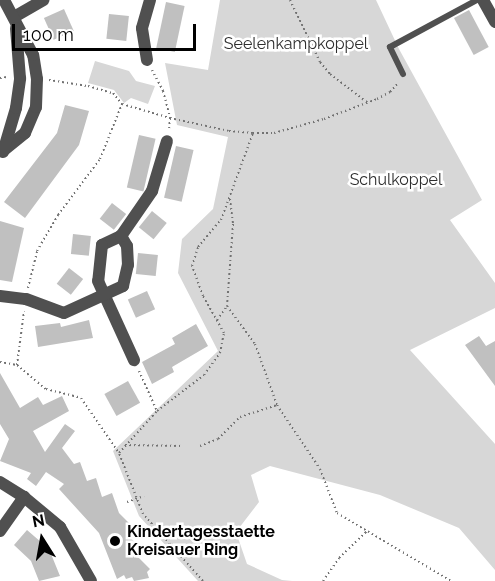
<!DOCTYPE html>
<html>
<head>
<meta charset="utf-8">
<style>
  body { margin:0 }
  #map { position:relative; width:495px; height:581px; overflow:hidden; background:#fff; font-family:Raleway,sans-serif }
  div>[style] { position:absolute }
  .green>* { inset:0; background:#d7d7d7 }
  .building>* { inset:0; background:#c0c0c0; transform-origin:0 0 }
  .path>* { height:2px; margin-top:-1px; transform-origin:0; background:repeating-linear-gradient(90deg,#727272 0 1.5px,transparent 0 4.5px) }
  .lane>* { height:6px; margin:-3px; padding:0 3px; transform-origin:3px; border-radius:3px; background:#505050 }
  .street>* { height:12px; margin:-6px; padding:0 6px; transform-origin:6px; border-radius:6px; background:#505050 }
  .path-bridge>* { height:2px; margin-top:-1px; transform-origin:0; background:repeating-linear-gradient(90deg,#727272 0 1.5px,transparent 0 4.5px) }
  .dots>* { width:16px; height:16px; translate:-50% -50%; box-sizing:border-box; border:3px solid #fff; border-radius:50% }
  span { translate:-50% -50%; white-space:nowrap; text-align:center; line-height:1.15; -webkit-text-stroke:5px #fff; paint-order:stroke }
  .park-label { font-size:16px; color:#2e2e2e }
  .poi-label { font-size:16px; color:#000; font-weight:700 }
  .left { translate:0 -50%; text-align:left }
  .north { position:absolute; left:12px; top:509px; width:60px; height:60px; -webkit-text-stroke:4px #fff; paint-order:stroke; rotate:349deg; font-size:16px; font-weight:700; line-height:24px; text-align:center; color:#000 }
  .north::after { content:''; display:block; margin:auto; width:21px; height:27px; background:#000; clip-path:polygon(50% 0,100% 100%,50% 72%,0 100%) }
  .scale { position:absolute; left:12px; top:24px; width:184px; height:27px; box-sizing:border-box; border:3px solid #000; border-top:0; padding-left:8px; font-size:18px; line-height:21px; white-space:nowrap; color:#000; -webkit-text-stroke:4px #fff; paint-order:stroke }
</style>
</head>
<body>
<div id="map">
  <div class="green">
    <div style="clip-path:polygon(220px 0,376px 0,399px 49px,482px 200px,450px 220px,495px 283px,495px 308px,410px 350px,495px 444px,495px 570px,459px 528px,380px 495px,270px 466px,251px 475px,259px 502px,236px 532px,247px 564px,282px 580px,292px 581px,198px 581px,139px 516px,113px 451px,218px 351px,178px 273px,182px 239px,213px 209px,228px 137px,177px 125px,165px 63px,208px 70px)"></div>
    <div style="clip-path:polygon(95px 61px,129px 71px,136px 81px,155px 86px,148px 104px,131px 98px,124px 103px,114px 90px,88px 83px)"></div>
  </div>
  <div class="building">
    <div style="left:166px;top:2px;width:19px;height:47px;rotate:12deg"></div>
    <div style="left:64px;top:9px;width:24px;height:22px;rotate:66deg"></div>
    <div style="left:469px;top:10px;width:42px;height:17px;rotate:62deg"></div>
    <div style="left:109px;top:14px;width:20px;height:25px;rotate:6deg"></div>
    <div style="clip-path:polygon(65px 105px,89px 111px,79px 145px,25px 218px,4px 202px,57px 133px)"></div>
    <div style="left:139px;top:135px;width:17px;height:54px;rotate:13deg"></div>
    <div style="left:176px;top:146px;width:18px;height:53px;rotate:13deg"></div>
    <div style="left:112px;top:203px;width:18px;height:20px;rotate:38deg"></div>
    <div style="left:152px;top:211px;width:19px;height:21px;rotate:39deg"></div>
    <div style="clip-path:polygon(0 221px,24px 228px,12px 282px,0 280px)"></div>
    <div style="left:73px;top:234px;width:18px;height:20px;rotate:6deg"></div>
    <div style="left:138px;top:253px;width:20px;height:21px;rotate:6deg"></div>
    <div style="left:69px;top:268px;width:18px;height:20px;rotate:38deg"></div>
    <div style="left:147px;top:291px;width:20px;height:21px;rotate:66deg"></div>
    <div style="clip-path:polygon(89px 320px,93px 338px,38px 347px,35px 326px,60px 323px,61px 327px)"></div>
    <div style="clip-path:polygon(196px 324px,208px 346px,172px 367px,174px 372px,152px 384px,142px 362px,175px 344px,172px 338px)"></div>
    <div style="clip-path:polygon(479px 336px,486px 346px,495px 341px,495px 386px,465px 345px)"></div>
    <div style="clip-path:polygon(0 373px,20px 408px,38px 397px,43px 405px,62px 396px,69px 411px,33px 431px,45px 452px,65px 424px,75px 431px,62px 448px,74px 464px,80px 462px,87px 481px,96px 478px,102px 497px,112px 493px,119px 513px,133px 527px,126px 533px,141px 549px,135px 554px,150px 569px,147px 572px,149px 578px,134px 581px,132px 577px,126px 579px,124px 575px,117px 579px,99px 533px,59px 489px,64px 484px,46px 472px,36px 486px,27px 479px,31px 473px,0 461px,9px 439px,0 424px)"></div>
    <div style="left:128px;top:381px;width:25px;height:27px;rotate:61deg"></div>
    <div style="clip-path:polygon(27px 530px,49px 549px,60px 576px,39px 581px,31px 561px,14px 545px)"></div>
  </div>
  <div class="path">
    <div style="left:290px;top:0;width:69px;rotate:64.2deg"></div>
    <div style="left:320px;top:62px;width:16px;rotate:50deg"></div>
    <div style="left:330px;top:74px;width:48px;rotate:37.3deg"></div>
    <div style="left:152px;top:70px;width:24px;rotate:62deg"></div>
    <div style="left:163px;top:91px;width:28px;rotate:75deg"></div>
    <div style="left:170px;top:118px;width:11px;rotate:95deg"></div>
    <div style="left:0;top:78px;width:7px;rotate:-8deg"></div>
    <div style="left:49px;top:80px;width:39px;rotate:9deg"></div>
    <div style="left:88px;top:86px;width:26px;rotate:16deg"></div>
    <div style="left:113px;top:93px;width:14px;rotate:51deg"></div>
    <div style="left:122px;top:104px;width:50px;rotate:16.3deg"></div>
    <div style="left:170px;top:118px;width:60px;rotate:12.4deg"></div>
    <div style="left:229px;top:131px;width:24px;rotate:5deg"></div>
    <div style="left:253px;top:133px;width:21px"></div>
    <div style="left:274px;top:133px;width:52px;rotate:-15.6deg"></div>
    <div style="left:324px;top:119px;width:57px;rotate:-20.7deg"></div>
    <div style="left:377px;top:99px;width:15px;rotate:-28deg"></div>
    <div style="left:390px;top:92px;width:13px;rotate:-48deg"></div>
    <div style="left:230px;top:199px;width:25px;rotate:83deg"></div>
    <div style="left:233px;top:224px;width:82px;rotate:94.2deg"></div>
    <div style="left:227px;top:306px;width:47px;rotate:53.6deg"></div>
    <div style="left:255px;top:344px;width:65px;rotate:70.2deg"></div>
    <div style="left:277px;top:405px;width:77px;rotate:56.1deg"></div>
    <div style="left:320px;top:469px;width:47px;rotate:68.9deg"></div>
    <div style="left:337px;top:513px;width:133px;rotate:30.8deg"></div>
    <div style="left:28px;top:288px;width:38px;rotate:-76deg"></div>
    <div style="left:37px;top:251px;width:42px;rotate:-59.7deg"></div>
    <div style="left:58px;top:215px;width:70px;rotate:-53.1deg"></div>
    <div style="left:100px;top:159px;width:59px;rotate:-68.2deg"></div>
    <div style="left:217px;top:320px;width:17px;rotate:-54deg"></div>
    <div style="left:0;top:362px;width:17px;rotate:10deg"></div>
    <div style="left:17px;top:365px;width:38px;rotate:40deg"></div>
    <div style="left:46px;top:389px;width:36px;rotate:14deg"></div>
    <div style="left:81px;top:398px;width:67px;rotate:55.4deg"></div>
    <div style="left:17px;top:365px;width:54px;rotate:-82.6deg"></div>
    <div style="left:139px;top:371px;width:44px;rotate:65.8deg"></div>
    <div style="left:125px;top:445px;width:58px;rotate:1deg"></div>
    <div style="left:200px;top:446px;width:19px;rotate:-21deg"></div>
    <div style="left:218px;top:439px;width:31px;rotate:-45deg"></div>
    <div style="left:240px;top:417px;width:39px;rotate:-18deg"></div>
    <div style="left:203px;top:581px;width:90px;rotate:-131.8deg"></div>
    <div style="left:143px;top:514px;width:66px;rotate:-111.5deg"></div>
    <div style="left:119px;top:453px;width:57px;rotate:-47.9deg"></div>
    <div style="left:157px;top:411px;width:59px;rotate:-37.5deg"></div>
    <div style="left:204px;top:375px;width:27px;rotate:-54deg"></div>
    <div style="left:220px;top:353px;width:20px;rotate:-79deg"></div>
    <div style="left:224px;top:333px;width:43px;rotate:-119.6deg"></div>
    <div style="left:203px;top:296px;width:32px;rotate:-110deg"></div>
    <div style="left:192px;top:266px;width:20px;rotate:-72deg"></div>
    <div style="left:198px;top:247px;width:35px;rotate:-50deg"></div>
    <div style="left:221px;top:220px;width:93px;rotate:-69.8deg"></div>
    <div style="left:323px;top:581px;width:28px;rotate:-55deg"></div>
    <div style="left:339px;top:558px;width:39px;rotate:-44deg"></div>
  </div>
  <div class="lane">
    <div style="left:403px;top:74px;width:30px;rotate:-116deg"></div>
    <div style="left:390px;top:47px;width:99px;rotate:-28.4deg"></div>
  </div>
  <div class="street">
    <div style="left:483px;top:0;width:25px;rotate:61deg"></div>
    <div style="left:14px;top:17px;width:34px;rotate:-30deg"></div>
    <div style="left:147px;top:60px;width:32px;rotate:-99deg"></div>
    <div style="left:142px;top:28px;width:29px;rotate:-74deg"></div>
    <div style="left:4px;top:150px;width:27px;rotate:-39deg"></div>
    <div style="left:25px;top:133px;width:28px;rotate:-67deg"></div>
    <div style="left:36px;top:107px;width:28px;rotate:-88deg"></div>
    <div style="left:37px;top:79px;width:24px;rotate:-99deg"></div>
    <div style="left:33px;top:55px;width:62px;rotate:-117.8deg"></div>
    <div style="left:3px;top:152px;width:46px;rotate:-73.5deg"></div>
    <div style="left:16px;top:108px;width:30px;rotate:-82deg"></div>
    <div style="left:20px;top:78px;width:50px;rotate:-94.6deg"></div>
    <div style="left:121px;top:236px;width:21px;rotate:155deg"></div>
    <div style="left:102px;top:245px;width:36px;rotate:96deg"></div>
    <div style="left:98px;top:281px;width:87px;rotate:65.5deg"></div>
    <div style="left:0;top:296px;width:26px;rotate:7deg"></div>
    <div style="left:26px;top:299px;width:40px;rotate:20.2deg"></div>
    <div style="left:64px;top:313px;width:65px;rotate:-24.6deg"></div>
    <div style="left:123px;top:286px;width:22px;rotate:-77deg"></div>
    <div style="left:128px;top:265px;width:19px;rotate:-93deg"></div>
    <div style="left:127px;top:246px;width:12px;rotate:-121deg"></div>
    <div style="left:121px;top:236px;width:55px;rotate:-55.4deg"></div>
    <div style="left:152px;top:191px;width:52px;rotate:-73.3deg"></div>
    <div style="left:0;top:482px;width:28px;rotate:32deg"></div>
    <div style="left:24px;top:497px;width:47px;rotate:39.8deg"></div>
    <div style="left:60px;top:527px;width:62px;rotate:60.1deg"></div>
    <div style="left:0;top:531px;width:42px;rotate:-54.8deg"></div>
  </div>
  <div class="path-bridge">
    <div style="left:127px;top:502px;width:18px;rotate:-19deg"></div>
  </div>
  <div class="dots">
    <div style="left:115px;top:541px;background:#000"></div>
  </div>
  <div class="park-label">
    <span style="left:296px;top:44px">Seelenkampkoppel</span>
    <span style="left:396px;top:180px">Schulkoppel</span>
  </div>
  <div class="poi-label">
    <span class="left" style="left:127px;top:541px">Kindertagesstaette<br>Kreisauer Ring</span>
  </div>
  <div class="north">N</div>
  <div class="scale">100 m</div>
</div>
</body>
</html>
